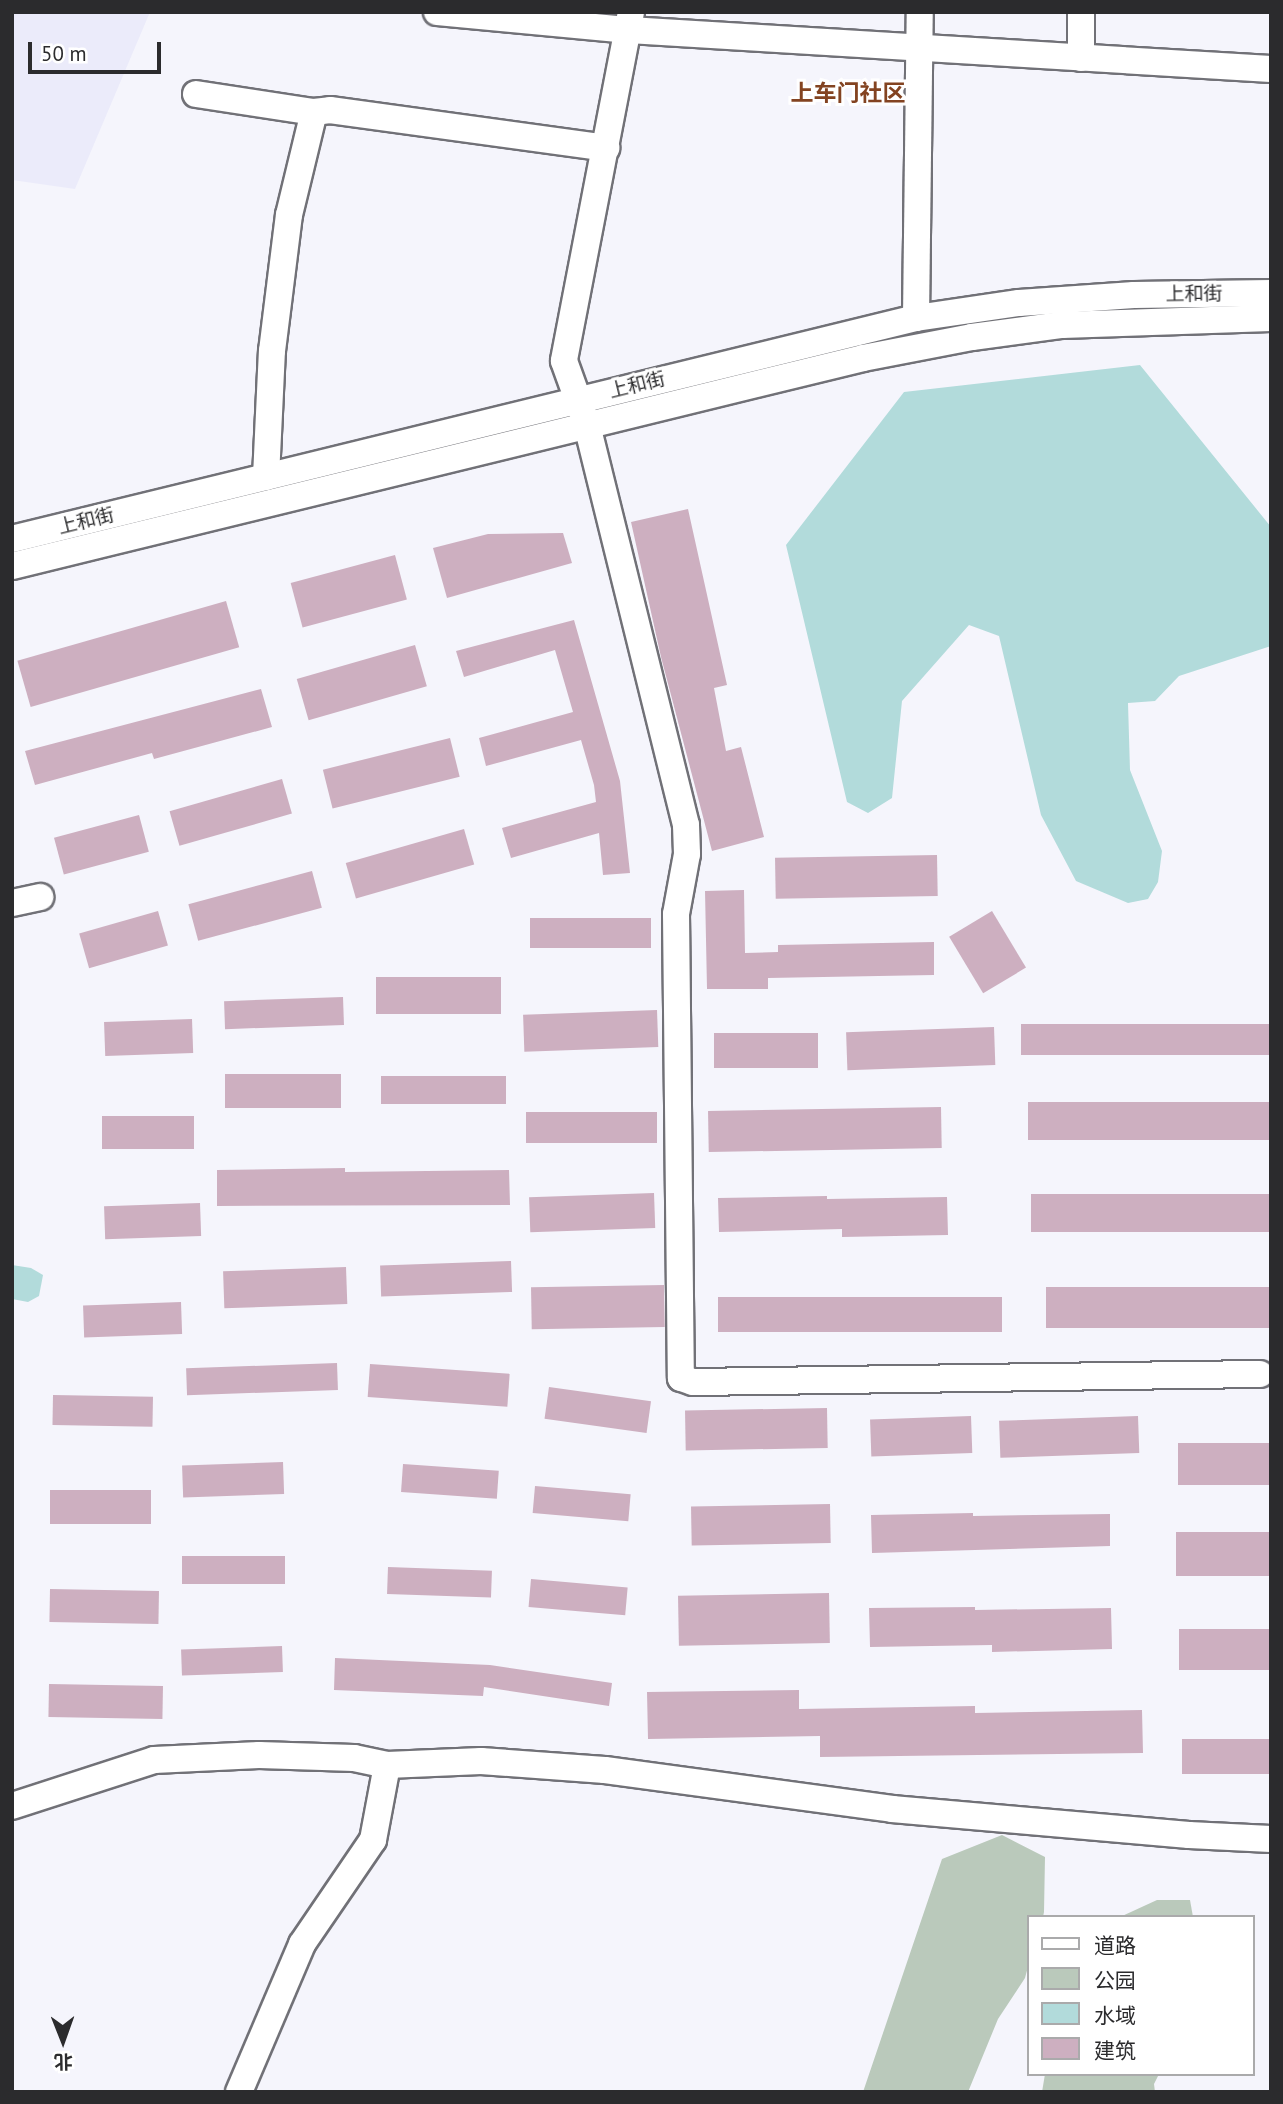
<!DOCTYPE html>
<html>
<head>
<meta charset="utf-8">
<style>
  body { margin:0 }
  #map { position:relative; width:1283px; height:2104px; overflow:hidden; background:#f5f5fc; font-family:"PT Sans","Noto Sans SC",sans-serif }
  div>[style] { position:absolute }
  .built>* { inset:0; background:#ebebfa }
  .green>* { inset:0; background:#bac9bb }
  .water>* { inset:0; background:#b2dbdb }
  .building>* { inset:0; background:#cdafc0; transform-origin:0 0 }
  .roads { filter:drop-shadow(2px 0 #717177) drop-shadow(-2px 0 #717177) drop-shadow(0 2px #717177) drop-shadow(0 -2px #717177) }
  .minor>* { height:26px; margin:-13px; padding:0 13px; transform-origin:13px; border-radius:13px; background:#fff }
  span { translate:-50% -50%; white-space:nowrap; text-align:center; line-height:1.15; -webkit-text-stroke:6px #fff; paint-order:stroke }
  .street-label { font-size:19px; color:#2b2b2d }
  .quarter-label { font-size:23px; color:#834321; font-weight:700 }
  .frame { position:absolute; inset:0; border:14px solid #2b2b2d; pointer-events:none }
  .legend { position:absolute; left:1027px; top:1915px; width:228px; height:161px; box-sizing:border-box; background:#fff; border:2px solid #aaaaab; margin:0; padding:9px 12px; list-style:none; font-size:21px; color:#2b2b2d }
  .legend li { display:flex; align-items:center; gap:14px; height:35px }
  .legend b { width:35px; border:2px solid #aaaaab }
  .north { position:absolute; left:28px; top:2006px; width:70px; height:70px; -webkit-text-stroke:5px #fff; paint-order:stroke; rotate:179deg; font-size:19px; font-weight:700; line-height:28px; text-align:center; color:#2b2b2d }
  .north::after { content:''; display:block; margin:auto; width:24px; height:32px; background:#2b2b2d; clip-path:polygon(50% 0,100% 100%,50% 72%,0 100%) }
  .scale { position:absolute; left:28px; top:42px; width:133px; height:32px; box-sizing:border-box; border:4px solid #2b2b2d; border-top:0; padding-left:9px; font-size:21px; line-height:24px; white-space:nowrap; color:#2b2b2d; -webkit-text-stroke:5px #fff; paint-order:stroke }
</style>
</head>
<body>
<div id="map">
  <div class="built">
    <div style="clip-path:polygon(12px 12px,150px 12px,75px 189px,12px 180px)"></div>
  </div>
  <div class="green">
    <div style="clip-path:polygon(1002px 1835px,1045px 1857px,1044px 1912px,1043px 1917px,1029px 1917px,1029px 1963px,1025px 1978px,998px 2019px,968px 2092px,863px 2092px,942px 1859px)"></div>
    <div style="clip-path:polygon(1157px 1900px,1190px 1900px,1193px 1917px,1120px 1917px)"></div>
    <div style="clip-path:polygon(1045px 2074px,1159px 2074px,1154px 2084px,1155px 2092px,1042px 2092px)"></div>
  </div>
  <div class="water">
    <div style="clip-path:polygon(1140px 365px,1271px 527px,1271px 646px,1179px 676px,1155px 701px,1128px 703px,1130px 770px,1162px 851px,1158px 882px,1148px 899px,1128px 903px,1076px 881px,1041px 815px,999px 636px,969px 625px,902px 701px,892px 798px,868px 813px,847px 802px,786px 545px,904px 392px)"></div>
    <div style="clip-path:polygon(12px 1265px,31px 1268px,43px 1275px,39px 1296px,28px 1302px,12px 1299px)"></div>
  </div>
  <div class="building">
    <div style="clip-path:polygon(688px 509px,727px 685px,714px 688px,726px 751px,741px 747px,764px 837px,712px 851px,661px 657px,631px 522px)"></div>
    <div style="clip-path:polygon(563px 533px,572px 563px,447px 598px,433px 548px,488px 534px)"></div>
    <div style="left:395px;top:555px;width:46px;height:108px;rotate:75deg"></div>
    <div style="left:226px;top:601px;width:48px;height:217px;rotate:74deg"></div>
    <div style="clip-path:polygon(574px 620px,620px 781px,630px 873px,603px 875px,599px 833px,511px 858px,502px 828px,596px 802px,594px 785px,581px 740px,486px 766px,479px 738px,573px 712px,555px 650px,464px 677px,456px 651px)"></div>
    <div style="left:415px;top:645px;width:43px;height:123px;rotate:74deg"></div>
    <div style="clip-path:polygon(261px 689px,272px 727px,154px 759px,152px 753px,35px 785px,25px 751px)"></div>
    <div style="left:450px;top:738px;width:40px;height:131px;rotate:76deg"></div>
    <div style="left:282px;top:779px;width:36px;height:117px;rotate:74deg"></div>
    <div style="left:139px;top:815px;width:38px;height:88px;rotate:75deg"></div>
    <div style="left:464px;top:829px;width:37px;height:123px;rotate:74deg"></div>
    <div style="left:937px;top:855px;width:41px;height:162px;rotate:89deg"></div>
    <div style="left:312px;top:871px;width:38px;height:128px;rotate:75deg"></div>
    <div style="clip-path:polygon(744px 890px,745px 953px,778px 952px,778px 945px,934px 942px,934px 975px,768px 978px,768px 989px,707px 989px,705px 891px)"></div>
    <div style="left:158px;top:911px;width:36px;height:82px;rotate:74deg"></div>
    <div style="left:992px;top:911px;width:66px;height:50px;rotate:59deg"></div>
    <div style="left:651px;top:918px;width:30px;height:121px;rotate:90deg"></div>
    <div style="left:501px;top:977px;width:37px;height:125px;rotate:90deg"></div>
    <div style="left:343px;top:997px;width:28px;height:119px;rotate:88deg"></div>
    <div style="left:657px;top:1010px;width:37px;height:134px;rotate:88deg"></div>
    <div style="left:192px;top:1019px;width:34px;height:88px;rotate:88deg"></div>
    <div style="left:1271px;top:1024px;width:31px;height:250px;rotate:90deg"></div>
    <div style="left:994px;top:1027px;width:38px;height:148px;rotate:88deg"></div>
    <div style="left:818px;top:1033px;width:35px;height:104px;rotate:90deg"></div>
    <div style="left:341px;top:1074px;width:34px;height:116px;rotate:90deg"></div>
    <div style="left:506px;top:1076px;width:28px;height:125px;rotate:90deg"></div>
    <div style="left:1271px;top:1102px;width:38px;height:243px;rotate:90deg"></div>
    <div style="left:941px;top:1107px;width:41px;height:233px;rotate:89deg"></div>
    <div style="left:657px;top:1112px;width:31px;height:131px;rotate:90deg"></div>
    <div style="left:194px;top:1116px;width:33px;height:92px;rotate:90deg"></div>
    <div style="clip-path:polygon(345px 1168px,345px 1172px,509px 1170px,510px 1205px,217px 1206px,217px 1170px)"></div>
    <div style="left:654px;top:1193px;width:35px;height:125px;rotate:88deg"></div>
    <div style="left:1271px;top:1194px;width:38px;height:240px;rotate:90deg"></div>
    <div style="clip-path:polygon(827px 1196px,827px 1199px,947px 1197px,948px 1235px,842px 1237px,842px 1229px,719px 1232px,718px 1198px)"></div>
    <div style="left:200px;top:1203px;width:33px;height:96px;rotate:88deg"></div>
    <div style="left:511px;top:1261px;width:31px;height:131px;rotate:88deg"></div>
    <div style="left:346px;top:1267px;width:37px;height:123px;rotate:88deg"></div>
    <div style="left:664px;top:1285px;width:42px;height:133px;rotate:89deg"></div>
    <div style="left:1271px;top:1287px;width:41px;height:225px;rotate:90deg"></div>
    <div style="left:1002px;top:1297px;width:35px;height:284px;rotate:90deg"></div>
    <div style="left:181px;top:1302px;width:32px;height:98px;rotate:88deg"></div>
    <div style="left:337px;top:1363px;width:27px;height:151px;rotate:88deg"></div>
    <div style="left:370px;top:1364px;width:140px;height:33px;rotate:4deg"></div>
    <div style="left:549px;top:1387px;width:103px;height:32px;rotate:8deg"></div>
    <div style="left:53px;top:1395px;width:100px;height:30px;rotate:1deg"></div>
    <div style="left:827px;top:1408px;width:40px;height:142px;rotate:89deg"></div>
    <div style="left:971px;top:1416px;width:37px;height:101px;rotate:88deg"></div>
    <div style="left:1138px;top:1416px;width:37px;height:139px;rotate:88deg"></div>
    <div style="left:1271px;top:1443px;width:42px;height:93px;rotate:90deg"></div>
    <div style="left:283px;top:1462px;width:32px;height:101px;rotate:88deg"></div>
    <div style="left:403px;top:1464px;width:96px;height:28px;rotate:4deg"></div>
    <div style="left:535px;top:1486px;width:96px;height:27px;rotate:5deg"></div>
    <div style="left:151px;top:1490px;width:34px;height:101px;rotate:90deg"></div>
    <div style="left:830px;top:1504px;width:39px;height:139px;rotate:89deg"></div>
    <div style="clip-path:polygon(973px 1513px,973px 1516px,1110px 1514px,1110px 1546px,872px 1553px,871px 1515px)"></div>
    <div style="left:1271px;top:1532px;width:44px;height:95px;rotate:90deg"></div>
    <div style="left:285px;top:1556px;width:28px;height:103px;rotate:90deg"></div>
    <div style="left:388px;top:1567px;width:104px;height:27px;rotate:2deg"></div>
    <div style="left:531px;top:1579px;width:97px;height:28px;rotate:5deg"></div>
    <div style="left:50px;top:1589px;width:109px;height:33px;rotate:1deg"></div>
    <div style="left:829px;top:1593px;width:50px;height:151px;rotate:89deg"></div>
    <div style="clip-path:polygon(975px 1607px,975px 1610px,1111px 1608px,1112px 1649px,992px 1652px,992px 1645px,870px 1647px,869px 1608px)"></div>
    <div style="left:1271px;top:1629px;width:41px;height:92px;rotate:90deg"></div>
    <div style="left:282px;top:1646px;width:26px;height:101px;rotate:88deg"></div>
    <div style="clip-path:polygon(335px 1658px,490px 1665px,612px 1683px,609px 1706px,484px 1687px,483px 1696px,334px 1690px)"></div>
    <div style="left:49px;top:1684px;width:114px;height:33px;rotate:1deg"></div>
    <div style="clip-path:polygon(799px 1690px,799px 1709px,975px 1706px,975px 1713px,1142px 1710px,1143px 1753px,820px 1757px,820px 1736px,648px 1739px,647px 1692px)"></div>
    <div style="left:1271px;top:1739px;width:35px;height:89px;rotate:90deg"></div>
  </div>
  <div class="roads">
    <div class="minor">
      <div style="left:437px;top:12px;width:193px;rotate:5.4deg"></div>
      <div style="left:629px;top:30px;width:643px;rotate:3.48deg"></div>
      <div style="left:631px;top:12px;width:355px;rotate:100.9deg"></div>
      <div style="left:564px;top:361px;width:68px;rotate:70.2deg"></div>
      <div style="left:587px;top:425px;width:412px;rotate:76.1deg"></div>
      <div style="left:686px;top:825px;width:29px;rotate:88deg"></div>
      <div style="left:687px;top:854px;width:61px;rotate:100.4deg"></div>
      <div style="left:676px;top:914px;width:464px;rotate:89.4deg"></div>
      <div style="left:681px;top:1378px;width:13px;rotate:18deg"></div>
      <div style="left:693px;top:1382px;width:567px;rotate:-0.81deg"></div>
      <div style="left:1081px;top:58px;width:46px;rotate:-90deg"></div>
      <div style="left:196px;top:94px;width:119px;rotate:8.7deg"></div>
      <div style="left:314px;top:112px;width:16px;rotate:-7deg"></div>
      <div style="left:330px;top:110px;width:279px;rotate:7.8deg"></div>
      <div style="left:916px;top:318px;width:306px;rotate:-89.3deg"></div>
      <div style="left:266px;top:477px;width:126px;rotate:-87.3deg"></div>
      <div style="left:272px;top:351px;width:137px;rotate:-82.9deg"></div>
      <div style="left:289px;top:215px;width:106px;rotate:-76.4deg"></div>
      <div style="left:12px;top:539px;width:931px;rotate:-13.74deg"></div>
      <div style="left:916px;top:318px;width:104px;rotate:-8.3deg"></div>
      <div style="left:1019px;top:303px;width:115px;rotate:-4deg"></div>
      <div style="left:1134px;top:295px;width:137px;rotate:-0.8deg"></div>
      <div style="left:12px;top:566px;width:876px;rotate:-13.73deg"></div>
      <div style="left:863px;top:358px;width:111px;rotate:-10.9deg"></div>
      <div style="left:972px;top:337px;width:91px;rotate:-7.6deg"></div>
      <div style="left:1062px;top:325px;width:209px;rotate:-1.9deg"></div>
      <div style="left:12px;top:903px;width:29px;rotate:-12deg"></div>
      <div style="left:12px;top:1806px;width:149px;rotate:-17.9deg"></div>
      <div style="left:154px;top:1760px;width:105px;rotate:-2.7deg"></div>
      <div style="left:259px;top:1755px;width:95px;rotate:1.8deg"></div>
      <div style="left:354px;top:1758px;width:34px;rotate:12deg"></div>
      <div style="left:387px;top:1765px;width:94px;rotate:-2.4deg"></div>
      <div style="left:481px;top:1761px;width:124px;rotate:4.2deg"></div>
      <div style="left:605px;top:1770px;width:290px;rotate:7.7deg"></div>
      <div style="left:892px;top:1809px;width:298px;rotate:5deg"></div>
      <div style="left:1189px;top:1835px;width:82px;rotate:2.8deg"></div>
      <div style="left:239px;top:2092px;width:161px;rotate:-66.9deg"></div>
      <div style="left:302px;top:1944px;width:126px;rotate:-55.7deg"></div>
      <div style="left:373px;top:1840px;width:76px;rotate:-79.4deg"></div>
    </div>
  </div>
  <div class="street-label">
    <span style="left:1194px;top:294px;rotate:-1deg">上和街</span>
    <span style="left:637px;top:385px;rotate:-14deg">上和街</span>
    <span style="left:86px;top:521px;rotate:-14deg">上和街</span>
  </div>
  <div class="quarter-label">
    <span style="left:848px;top:93px">上车门社区</span>
  </div>
  <div class="frame"></div>
  <ul class="legend">
  <li><b style="height:9px;background:#fff"></b>道路</li>
  <li><b style="height:19px;background:#bac9bb"></b>公园</li>
  <li><b style="height:19px;background:#b2dbdb"></b>水域</li>
  <li><b style="height:19px;background:#cdafc0"></b>建筑</li>
  </ul>
  <div class="north">北</div>
  <div class="scale">50 m</div>
</div>
</body>
</html>
